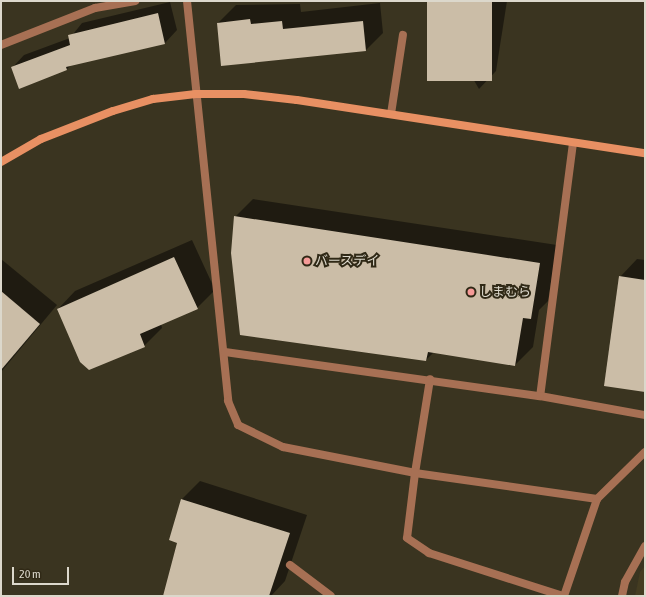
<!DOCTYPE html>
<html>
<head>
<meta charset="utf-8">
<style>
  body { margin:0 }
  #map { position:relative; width:646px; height:597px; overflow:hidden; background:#3a3420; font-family:"Asap Condensed","Noto Sans JP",sans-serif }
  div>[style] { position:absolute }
  .built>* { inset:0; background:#443c21 }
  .shadow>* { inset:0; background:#0007 }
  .building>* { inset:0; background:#cbbda7; transform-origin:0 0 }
  .lane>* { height:8px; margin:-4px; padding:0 4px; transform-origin:4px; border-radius:4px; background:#a77054 }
  .street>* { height:8px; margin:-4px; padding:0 4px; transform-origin:4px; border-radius:4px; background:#a77054 }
  .secondary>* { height:8px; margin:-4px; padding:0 4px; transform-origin:4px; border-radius:4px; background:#e89063 }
  .dots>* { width:11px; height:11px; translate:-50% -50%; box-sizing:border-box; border:2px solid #302916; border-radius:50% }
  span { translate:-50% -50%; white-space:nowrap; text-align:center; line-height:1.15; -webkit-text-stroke:4px #302916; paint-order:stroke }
  .poi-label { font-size:13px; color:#dcd8cc }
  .left { translate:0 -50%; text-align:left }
  .frame { position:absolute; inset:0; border:2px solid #dcd8cc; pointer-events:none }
  .scale { position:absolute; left:12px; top:567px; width:57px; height:18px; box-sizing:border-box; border:2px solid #dcd8cc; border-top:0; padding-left:5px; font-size:12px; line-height:14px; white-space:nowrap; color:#dcd8cc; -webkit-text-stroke:3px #302916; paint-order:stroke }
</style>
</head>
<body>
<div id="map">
  <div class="built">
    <div style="clip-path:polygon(645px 566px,645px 596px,635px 596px,640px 572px)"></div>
  </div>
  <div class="shadow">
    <div style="clip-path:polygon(428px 1px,507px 1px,496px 71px,479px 89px)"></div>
    <div style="clip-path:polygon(170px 2px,177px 30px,165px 43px,71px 65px,66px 70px,12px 68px,24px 55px,70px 38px,82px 23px)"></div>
    <div style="clip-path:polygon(380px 3px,383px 33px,365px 51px,218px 23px,236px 5px,300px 4px,301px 12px)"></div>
    <div style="clip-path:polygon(253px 199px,557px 245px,548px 301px,539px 310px,533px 347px,515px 365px,434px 352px,426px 360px,235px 217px)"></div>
    <div style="clip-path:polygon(192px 240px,215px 290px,197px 308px,161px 324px,162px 328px,144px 346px,58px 309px,75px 291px)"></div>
    <div style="clip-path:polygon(1px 259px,57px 305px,1px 372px)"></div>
    <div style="clip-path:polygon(637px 259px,645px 260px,645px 391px,620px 277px)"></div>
    <div style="clip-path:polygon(200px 481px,307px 515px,285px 581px,271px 596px,164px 596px,178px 542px,170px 539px,182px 499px)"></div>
  </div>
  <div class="building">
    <div style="left:427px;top:1px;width:65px;height:80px"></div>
    <div style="clip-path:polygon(158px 13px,165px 44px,66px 67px,67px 70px,19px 89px,11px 67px,70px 45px,68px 35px)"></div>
    <div style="clip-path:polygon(250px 19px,251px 24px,282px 21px,283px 29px,363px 21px,366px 51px,221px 66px,217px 23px)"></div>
    <div style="clip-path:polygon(234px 216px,540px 263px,531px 319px,523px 318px,515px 366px,428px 352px,426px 361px,240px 335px,231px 253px)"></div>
    <div style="clip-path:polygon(174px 257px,198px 309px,140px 334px,145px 347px,89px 370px,80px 362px,57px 309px)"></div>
    <div style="clip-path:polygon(619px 276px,645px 280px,645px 392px,604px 386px)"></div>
    <div style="clip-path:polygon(1px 291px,40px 324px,1px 370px)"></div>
    <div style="clip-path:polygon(181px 499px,290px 533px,269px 596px,163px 596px,177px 543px,169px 540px)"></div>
  </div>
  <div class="lane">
    <div style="left:391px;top:114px;width:80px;rotate:-81.4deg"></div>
    <div style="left:415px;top:473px;width:95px;rotate:-80.9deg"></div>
    <div style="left:622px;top:596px;width:14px;rotate:-78deg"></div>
    <div style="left:625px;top:582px;width:41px;rotate:-60.9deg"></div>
  </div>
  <div class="street">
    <div style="left:187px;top:1px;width:402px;rotate:84.1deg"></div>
    <div style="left:228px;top:401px;width:26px;rotate:67deg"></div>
    <div style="left:238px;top:425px;width:50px;rotate:26.1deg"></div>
    <div style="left:283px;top:447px;width:135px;rotate:11.1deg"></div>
    <div style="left:415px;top:473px;width:184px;rotate:8.1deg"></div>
    <div style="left:1px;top:45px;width:101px;rotate:-21.5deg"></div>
    <div style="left:95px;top:8px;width:41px;rotate:-9.9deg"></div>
    <div style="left:573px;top:143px;width:255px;rotate:97.4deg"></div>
    <div style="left:540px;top:396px;width:107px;rotate:10.3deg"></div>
    <div style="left:225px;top:352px;width:318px;rotate:8deg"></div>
    <div style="left:415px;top:473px;width:65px;rotate:97deg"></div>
    <div style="left:407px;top:538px;width:27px;rotate:34deg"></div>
    <div style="left:429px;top:553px;width:141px;rotate:17.8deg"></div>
    <div style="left:290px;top:565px;width:51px;rotate:37.1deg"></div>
    <div style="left:564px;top:596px;width:102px;rotate:-71.2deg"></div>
    <div style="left:597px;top:499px;width:67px;rotate:-44.4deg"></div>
  </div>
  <div class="secondary">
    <div style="left:1px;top:162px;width:46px;rotate:-29.9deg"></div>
    <div style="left:41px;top:139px;width:77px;rotate:-21.3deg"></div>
    <div style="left:113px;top:111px;width:42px;rotate:-16.7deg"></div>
    <div style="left:153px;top:99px;width:43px;rotate:-6.6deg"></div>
    <div style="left:196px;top:94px;width:48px"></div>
    <div style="left:244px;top:94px;width:53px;rotate:6.5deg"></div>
    <div style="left:297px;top:100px;width:352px;rotate:8.7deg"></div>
  </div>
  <div class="dots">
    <div style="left:307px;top:261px;background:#f59b98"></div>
    <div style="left:471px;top:292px;background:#f59b98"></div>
  </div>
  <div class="poi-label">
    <span class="left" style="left:315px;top:261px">バースデイ</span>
    <span class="left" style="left:479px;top:292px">しまむら</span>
  </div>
  <div class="frame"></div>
  <div class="scale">20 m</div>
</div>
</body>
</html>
